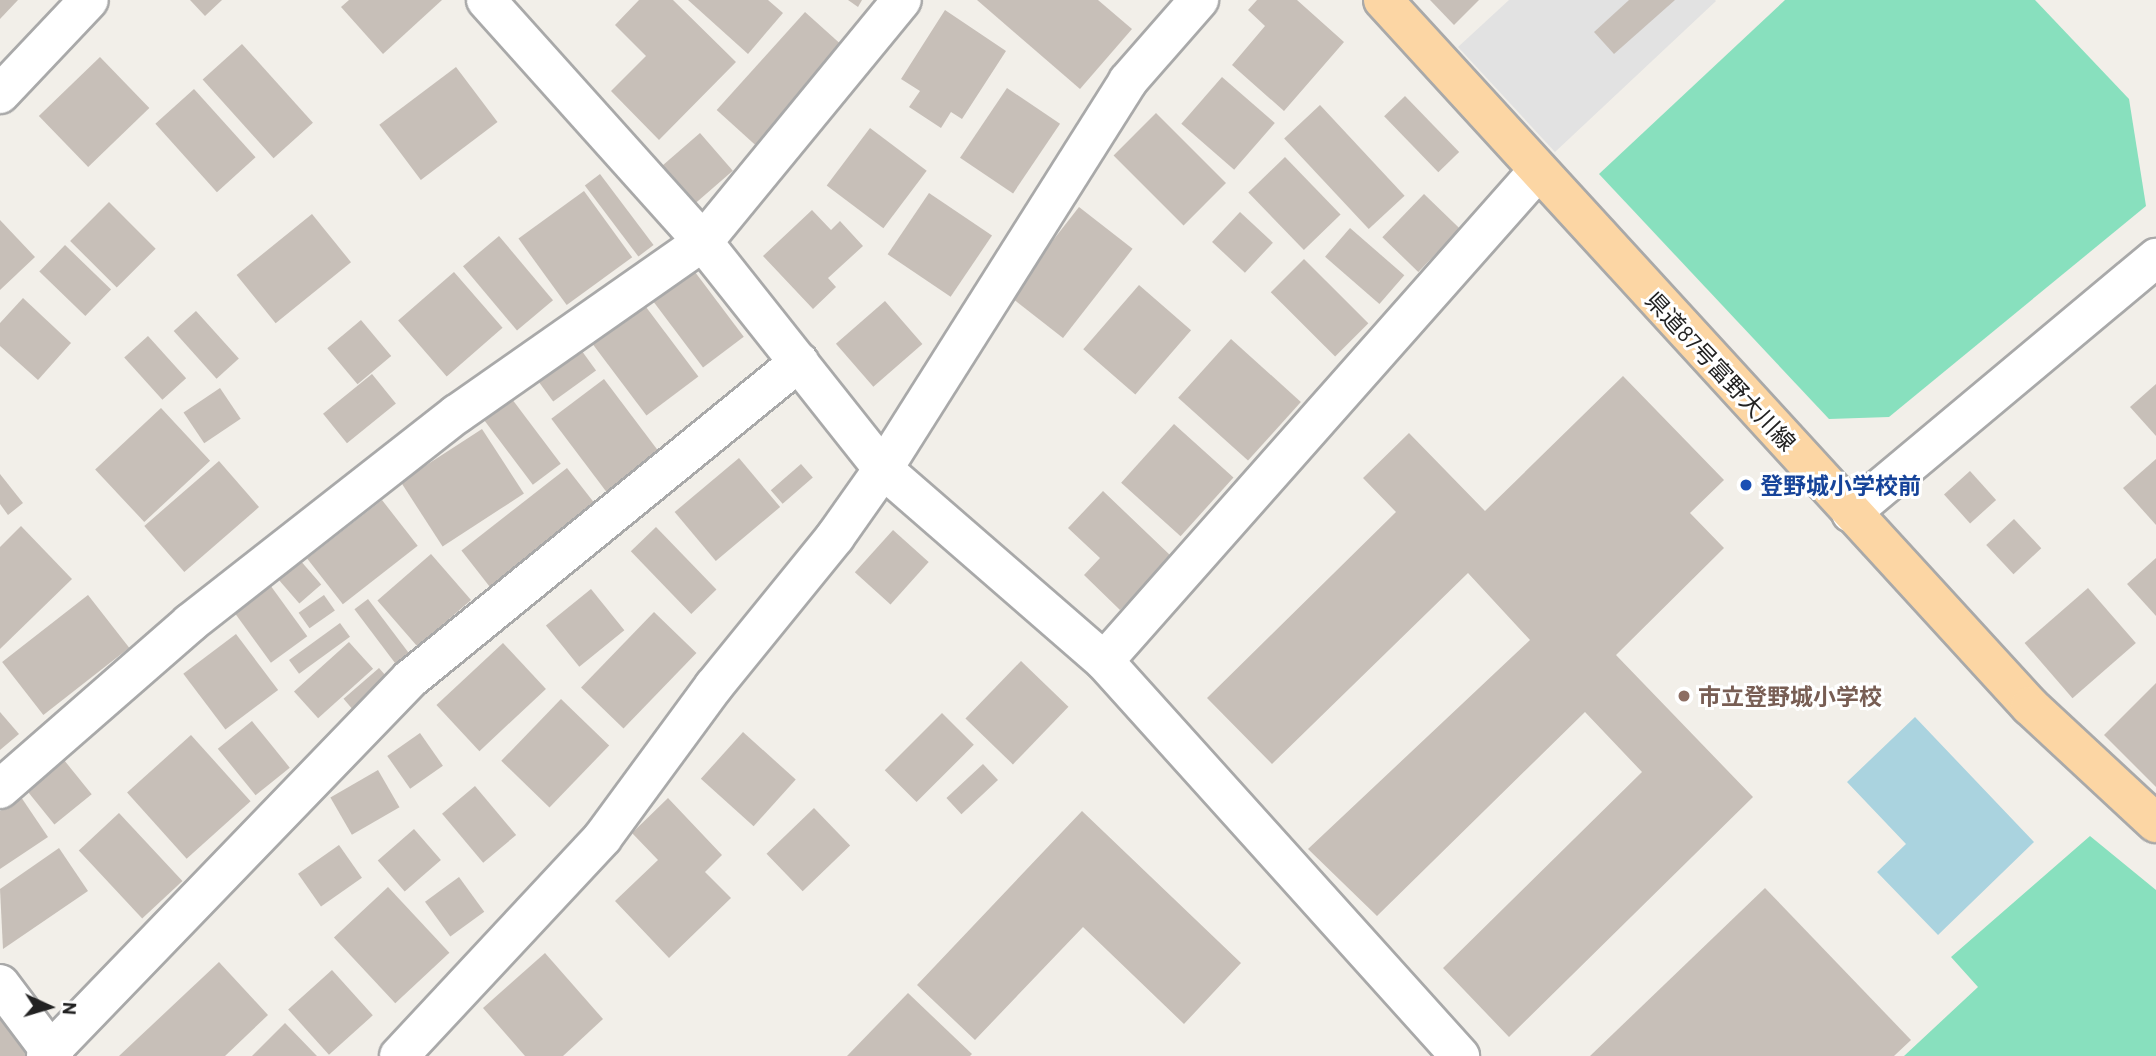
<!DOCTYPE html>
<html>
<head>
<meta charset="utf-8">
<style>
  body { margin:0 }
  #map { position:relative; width:2156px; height:1056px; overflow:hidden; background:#f2efe9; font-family:Barlow,"Noto Sans JP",sans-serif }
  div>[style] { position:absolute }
  .pitch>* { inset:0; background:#88e0be }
  .parking>* { inset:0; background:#e2e2e2 }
  .water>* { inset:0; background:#aad3df }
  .building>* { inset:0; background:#c7bfb8; transform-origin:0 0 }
  .roads { filter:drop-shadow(2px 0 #a9a9a9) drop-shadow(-2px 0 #a9a9a9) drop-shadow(0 2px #a9a9a9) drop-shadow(0 -2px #a9a9a9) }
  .minor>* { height:38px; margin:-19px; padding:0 19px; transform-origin:19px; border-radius:19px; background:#fff }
  .major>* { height:38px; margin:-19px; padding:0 19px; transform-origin:19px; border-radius:19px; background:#fcd6a4 }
  .dots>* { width:19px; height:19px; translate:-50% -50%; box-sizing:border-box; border:4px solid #fff; border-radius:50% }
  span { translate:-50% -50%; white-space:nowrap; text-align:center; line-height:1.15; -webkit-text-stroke:6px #fff; paint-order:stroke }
  .street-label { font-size:23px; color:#222 }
  .transit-label { font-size:23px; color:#164399; font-weight:700 }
  .left { translate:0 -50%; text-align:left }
  .education-label { font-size:23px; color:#785e54; font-weight:700 }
  .north { position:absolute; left:14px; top:972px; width:70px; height:70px; -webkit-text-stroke:5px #fff; paint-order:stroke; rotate:94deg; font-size:19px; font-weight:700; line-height:28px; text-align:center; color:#222 }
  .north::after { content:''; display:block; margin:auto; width:24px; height:32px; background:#222; clip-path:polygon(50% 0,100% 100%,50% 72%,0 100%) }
</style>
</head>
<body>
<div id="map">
  <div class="pitch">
    <div style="clip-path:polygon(1785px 0,2035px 0,2129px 99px,2146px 206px,1889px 417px,1829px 419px,1599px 174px)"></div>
    <div style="clip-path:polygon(2090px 836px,2156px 890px,2156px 1056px,1904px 1056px,1978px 987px,1951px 957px)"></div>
  </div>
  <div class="parking">
    <div style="clip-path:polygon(1509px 0,1715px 0,1716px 1px,1555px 152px,1458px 47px)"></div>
  </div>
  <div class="water">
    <div style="clip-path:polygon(1915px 717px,2034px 842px,1938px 935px,1877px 872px,1906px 844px,1847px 782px)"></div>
  </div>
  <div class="building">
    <div style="clip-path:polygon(0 0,18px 0,0 19px)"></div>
    <div style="clip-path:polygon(190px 0,222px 0,205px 16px)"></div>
    <div style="clip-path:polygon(349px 0,442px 0,383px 54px,341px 7px)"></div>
    <div style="clip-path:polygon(639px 0,673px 0,736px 62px,659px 140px,611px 91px,646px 56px,615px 25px)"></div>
    <div style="clip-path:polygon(688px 0,768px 0,783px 13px,748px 54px)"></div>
    <div style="clip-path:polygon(848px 0,862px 0,858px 7px)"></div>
    <div style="clip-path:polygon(977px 0,1098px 0,1132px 29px,1080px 89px)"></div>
    <div style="clip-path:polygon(1257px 0,1297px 0,1344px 42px,1284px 111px,1232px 65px,1265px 26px,1248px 10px)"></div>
    <div style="clip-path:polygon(1430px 0,1479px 0,1454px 25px)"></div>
    <div style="clip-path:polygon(1629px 0,1675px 0,1614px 54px,1594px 32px)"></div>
    <div style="clip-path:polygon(945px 10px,1006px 51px,962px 119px,951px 112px,941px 128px,909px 107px,920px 91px,901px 79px)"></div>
    <div style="left:805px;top:12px;width:58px;height:132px;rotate:42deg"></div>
    <div style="left:242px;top:44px;width:106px;height:53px;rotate:48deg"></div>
    <div style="left:100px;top:57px;width:71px;height:85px;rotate:46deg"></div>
    <div style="left:456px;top:67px;width:69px;height:96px;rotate:53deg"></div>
    <div style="left:1222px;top:77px;width:70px;height:62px;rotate:41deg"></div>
    <div style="left:1007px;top:88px;width:64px;height:84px;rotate:34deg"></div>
    <div style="left:194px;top:89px;width:92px;height:52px;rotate:48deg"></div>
    <div style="left:1405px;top:96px;width:78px;height:29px;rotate:46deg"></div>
    <div style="left:1320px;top:105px;width:124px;height:49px;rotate:47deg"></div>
    <div style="left:1156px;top:113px;width:99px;height:60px;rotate:45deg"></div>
    <div style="left:870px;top:128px;width:71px;height:72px;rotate:37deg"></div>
    <div style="left:700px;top:133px;width:50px;height:50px;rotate:49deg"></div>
    <div style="left:1285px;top:157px;width:80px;height:51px;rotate:46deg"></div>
    <div style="left:600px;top:174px;width:89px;height:19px;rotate:53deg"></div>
    <div style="left:584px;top:191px;width:82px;height:81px;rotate:54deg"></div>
    <div style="left:929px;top:193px;width:76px;height:74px;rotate:34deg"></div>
    <div style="left:1424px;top:194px;width:50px;height:60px;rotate:44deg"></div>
    <div style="left:109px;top:202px;width:66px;height:55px;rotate:45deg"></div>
    <div style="left:1079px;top:207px;width:68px;height:113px;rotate:38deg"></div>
    <div style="clip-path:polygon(812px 210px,831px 230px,840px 221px,863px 246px,828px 278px,836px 287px,813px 309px,763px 256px)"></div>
    <div style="left:1240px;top:212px;width:45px;height:41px;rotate:43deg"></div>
    <div style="left:312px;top:214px;width:62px;height:97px;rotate:51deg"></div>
    <div style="clip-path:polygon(0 220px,35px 257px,0 290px)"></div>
    <div style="left:1350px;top:228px;width:72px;height:38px;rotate:41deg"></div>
    <div style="left:499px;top:236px;width:84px;height:47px;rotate:50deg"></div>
    <div style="left:65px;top:245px;width:64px;height:37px;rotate:44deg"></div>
    <div style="left:1304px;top:259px;width:91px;height:47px;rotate:45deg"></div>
    <div style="left:692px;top:268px;width:86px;height:51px;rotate:53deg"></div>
    <div style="left:454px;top:272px;width:74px;height:74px;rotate:49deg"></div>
    <div style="left:1139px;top:285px;width:69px;height:85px;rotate:41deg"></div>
    <div style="clip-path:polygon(23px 298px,71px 343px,38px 380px,0 346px,0 323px)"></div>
    <div style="left:885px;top:301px;width:57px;height:65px;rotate:49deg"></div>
    <div style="left:643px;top:303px;width:92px;height:65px;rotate:53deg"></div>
    <div style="left:196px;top:311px;width:64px;height:30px;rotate:48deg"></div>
    <div style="left:361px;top:320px;width:47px;height:44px;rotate:50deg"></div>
    <div style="left:148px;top:336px;width:57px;height:32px;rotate:48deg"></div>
    <div style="left:1231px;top:339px;width:94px;height:79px;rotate:42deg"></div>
    <div style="left:579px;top:347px;width:29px;height:53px;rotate:54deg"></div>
    <div style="left:372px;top:374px;width:38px;height:63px;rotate:51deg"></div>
    <div style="clip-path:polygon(1623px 376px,1724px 480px,1690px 513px,1724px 548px,1616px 655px,1753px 797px,1509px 1037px,1443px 968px,1642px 772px,1585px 712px,1377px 916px,1308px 849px,1530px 640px,1468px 573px,1272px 764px,1207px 698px,1396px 512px,1363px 478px,1409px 433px,1485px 511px)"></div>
    <div style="left:604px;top:379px;width:94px;height:66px;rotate:53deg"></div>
    <div style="clip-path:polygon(2156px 384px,2156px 436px,2130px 407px)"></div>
    <div style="left:220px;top:388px;width:37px;height:44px;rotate:56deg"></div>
    <div style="left:506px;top:391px;width:91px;height:35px;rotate:53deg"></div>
    <div style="left:161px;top:408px;width:72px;height:90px;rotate:47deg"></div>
    <div style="left:1174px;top:424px;width:80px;height:79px;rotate:42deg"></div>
    <div style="left:482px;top:429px;width:77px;height:97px;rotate:57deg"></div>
    <div style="left:739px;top:458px;width:64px;height:84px;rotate:50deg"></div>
    <div style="clip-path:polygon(2156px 459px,2156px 525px,2123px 488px)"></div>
    <div style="left:219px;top:461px;width:61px;height:99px;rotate:49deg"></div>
    <div style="left:801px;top:464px;width:18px;height:40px;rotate:49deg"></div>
    <div style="left:567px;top:468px;width:46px;height:134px;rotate:52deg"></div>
    <div style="left:1970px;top:471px;width:39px;height:35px;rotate:48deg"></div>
    <div style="clip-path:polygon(0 474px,23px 503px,8px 515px,0 504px)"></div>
    <div style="clip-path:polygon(1103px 491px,1171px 556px,1120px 610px,1084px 575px,1100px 558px,1068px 528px)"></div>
    <div style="left:382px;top:500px;width:58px;height:95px;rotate:52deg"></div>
    <div style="left:2014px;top:519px;width:40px;height:38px;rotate:47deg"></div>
    <div style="clip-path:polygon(21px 526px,72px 579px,0 649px,0 547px)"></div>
    <div style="left:656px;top:527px;width:87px;height:35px;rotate:46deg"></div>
    <div style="left:893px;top:530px;width:48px;height:57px;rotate:42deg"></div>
    <div style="left:293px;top:552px;width:43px;height:29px;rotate:49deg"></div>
    <div style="left:431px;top:554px;width:61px;height:71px;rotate:49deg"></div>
    <div style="clip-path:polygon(2156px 558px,2156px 616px,2127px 584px)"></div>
    <div style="left:265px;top:578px;width:72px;height:45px;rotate:54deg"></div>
    <div style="left:2088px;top:588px;width:73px;height:84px;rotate:49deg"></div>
    <div style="left:591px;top:589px;width:53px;height:58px;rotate:51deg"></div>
    <div style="left:88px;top:595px;width:67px;height:109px;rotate:52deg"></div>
    <div style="left:324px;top:595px;width:19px;height:31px;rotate:55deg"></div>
    <div style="left:368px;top:599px;width:69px;height:17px;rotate:53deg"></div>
    <div style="left:654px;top:612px;width:59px;height:105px;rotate:44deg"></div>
    <div style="left:340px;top:623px;width:17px;height:63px;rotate:54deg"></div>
    <div style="left:236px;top:634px;width:70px;height:66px;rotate:53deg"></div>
    <div style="left:349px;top:642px;width:36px;height:74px;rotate:48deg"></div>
    <div style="left:503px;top:643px;width:63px;height:91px;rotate:47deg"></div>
    <div style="left:1021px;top:661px;width:66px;height:80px;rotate:44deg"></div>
    <div style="left:379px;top:668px;width:18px;height:47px;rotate:49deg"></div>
    <div style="clip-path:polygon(2156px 683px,2156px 787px,2104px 735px)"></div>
    <div style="left:561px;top:699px;width:67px;height:86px;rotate:44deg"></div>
    <div style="clip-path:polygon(0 712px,19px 734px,0 750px)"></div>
    <div style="left:942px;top:713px;width:45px;height:81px;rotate:45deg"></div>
    <div style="left:252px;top:721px;width:60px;height:44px;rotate:51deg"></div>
    <div style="left:743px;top:732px;width:71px;height:63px;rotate:42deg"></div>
    <div style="left:420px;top:733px;width:40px;height:40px;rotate:55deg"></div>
    <div style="left:191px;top:735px;width:89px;height:86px;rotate:48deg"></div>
    <div style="left:64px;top:760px;width:44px;height:48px;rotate:51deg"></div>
    <div style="left:983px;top:764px;width:22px;height:50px;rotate:47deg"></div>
    <div style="left:378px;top:770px;width:43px;height:55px;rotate:60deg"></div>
    <div style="left:475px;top:786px;width:64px;height:43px;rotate:50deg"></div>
    <div style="clip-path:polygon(21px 797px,48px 837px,0 869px,0 811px)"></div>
    <div style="clip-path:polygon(668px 798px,722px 855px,705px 872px,731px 898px,669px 958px,615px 901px,658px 860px,632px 833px)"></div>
    <div style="left:814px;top:808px;width:52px;height:66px;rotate:46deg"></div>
    <div style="clip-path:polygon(1082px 811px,1241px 963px,1184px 1024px,1083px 927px,975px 1040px,917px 985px)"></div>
    <div style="left:119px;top:813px;width:93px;height:55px;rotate:47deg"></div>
    <div style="left:414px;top:829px;width:41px;height:48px;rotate:49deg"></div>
    <div style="left:339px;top:845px;width:40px;height:50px;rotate:55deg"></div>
    <div style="clip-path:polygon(59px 848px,88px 891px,3px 949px,0 889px)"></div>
    <div style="left:459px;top:877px;width:43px;height:42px;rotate:54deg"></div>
    <div style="left:388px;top:887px;width:90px;height:74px;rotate:47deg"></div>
    <div style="clip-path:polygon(1765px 888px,1911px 1040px,1894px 1056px,1590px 1056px)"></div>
    <div style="clip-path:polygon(545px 953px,603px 1019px,563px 1056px,525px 1056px,483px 1008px)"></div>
    <div style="clip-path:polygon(219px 962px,268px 1015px,225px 1056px,119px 1056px)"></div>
    <div style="left:332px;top:970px;width:61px;height:59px;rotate:48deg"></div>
    <div style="clip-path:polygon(908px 993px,972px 1054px,970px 1056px,847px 1056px)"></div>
    <div style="clip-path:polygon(0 1018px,32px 1052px,28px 1056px,0 1056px)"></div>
    <div style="clip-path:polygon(285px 1023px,317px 1056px,252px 1056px)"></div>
  </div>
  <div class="roads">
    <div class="minor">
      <div style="left:486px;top:0;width:325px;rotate:48.1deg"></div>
      <div style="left:703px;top:242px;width:290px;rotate:51.6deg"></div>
      <div style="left:883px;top:469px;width:293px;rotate:41deg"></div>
      <div style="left:1104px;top:661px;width:532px;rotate:47.97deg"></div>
      <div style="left:0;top:94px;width:129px;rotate:-46.6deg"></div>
      <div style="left:1851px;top:513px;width:398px;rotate:-39.9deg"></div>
      <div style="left:1104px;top:661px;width:653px;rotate:-48.48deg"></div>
      <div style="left:0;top:789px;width:252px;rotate:-41.1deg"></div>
      <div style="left:190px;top:623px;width:339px;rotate:-38.1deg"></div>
      <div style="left:457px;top:414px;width:300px;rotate:-35deg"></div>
      <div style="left:703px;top:242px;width:313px;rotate:-50.6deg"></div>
      <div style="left:0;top:984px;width:90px;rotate:53.1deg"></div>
      <div style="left:46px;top:1056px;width:524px;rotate:-46.01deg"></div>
      <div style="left:410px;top:679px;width:502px;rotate:-39.18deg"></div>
      <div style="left:399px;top:1056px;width:299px;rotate:-47deg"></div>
      <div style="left:603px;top:837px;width:187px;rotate:-53.7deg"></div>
      <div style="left:714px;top:686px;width:192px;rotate:-50.9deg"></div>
      <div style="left:835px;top:537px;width:83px;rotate:-54.8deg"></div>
      <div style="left:883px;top:469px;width:459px;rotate:-57.7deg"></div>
      <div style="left:1128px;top:81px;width:108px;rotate:-48.8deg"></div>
    </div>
    <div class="major">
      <div style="left:1383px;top:0;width:958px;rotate:47.5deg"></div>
      <div style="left:2030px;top:706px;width:172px;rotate:42.9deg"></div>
    </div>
  </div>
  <div class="dots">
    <div style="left:1746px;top:485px;background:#1a4fb4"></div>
    <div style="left:1684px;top:696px;background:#8d6e63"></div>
  </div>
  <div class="street-label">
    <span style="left:1721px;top:371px;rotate:47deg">県道87号富野大川線</span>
  </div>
  <div class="transit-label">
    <span class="left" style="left:1760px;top:485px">登野城小学校前</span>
  </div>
  <div class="education-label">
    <span class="left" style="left:1698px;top:696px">市立登野城小学校</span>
  </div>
  <div class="north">N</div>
</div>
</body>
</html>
